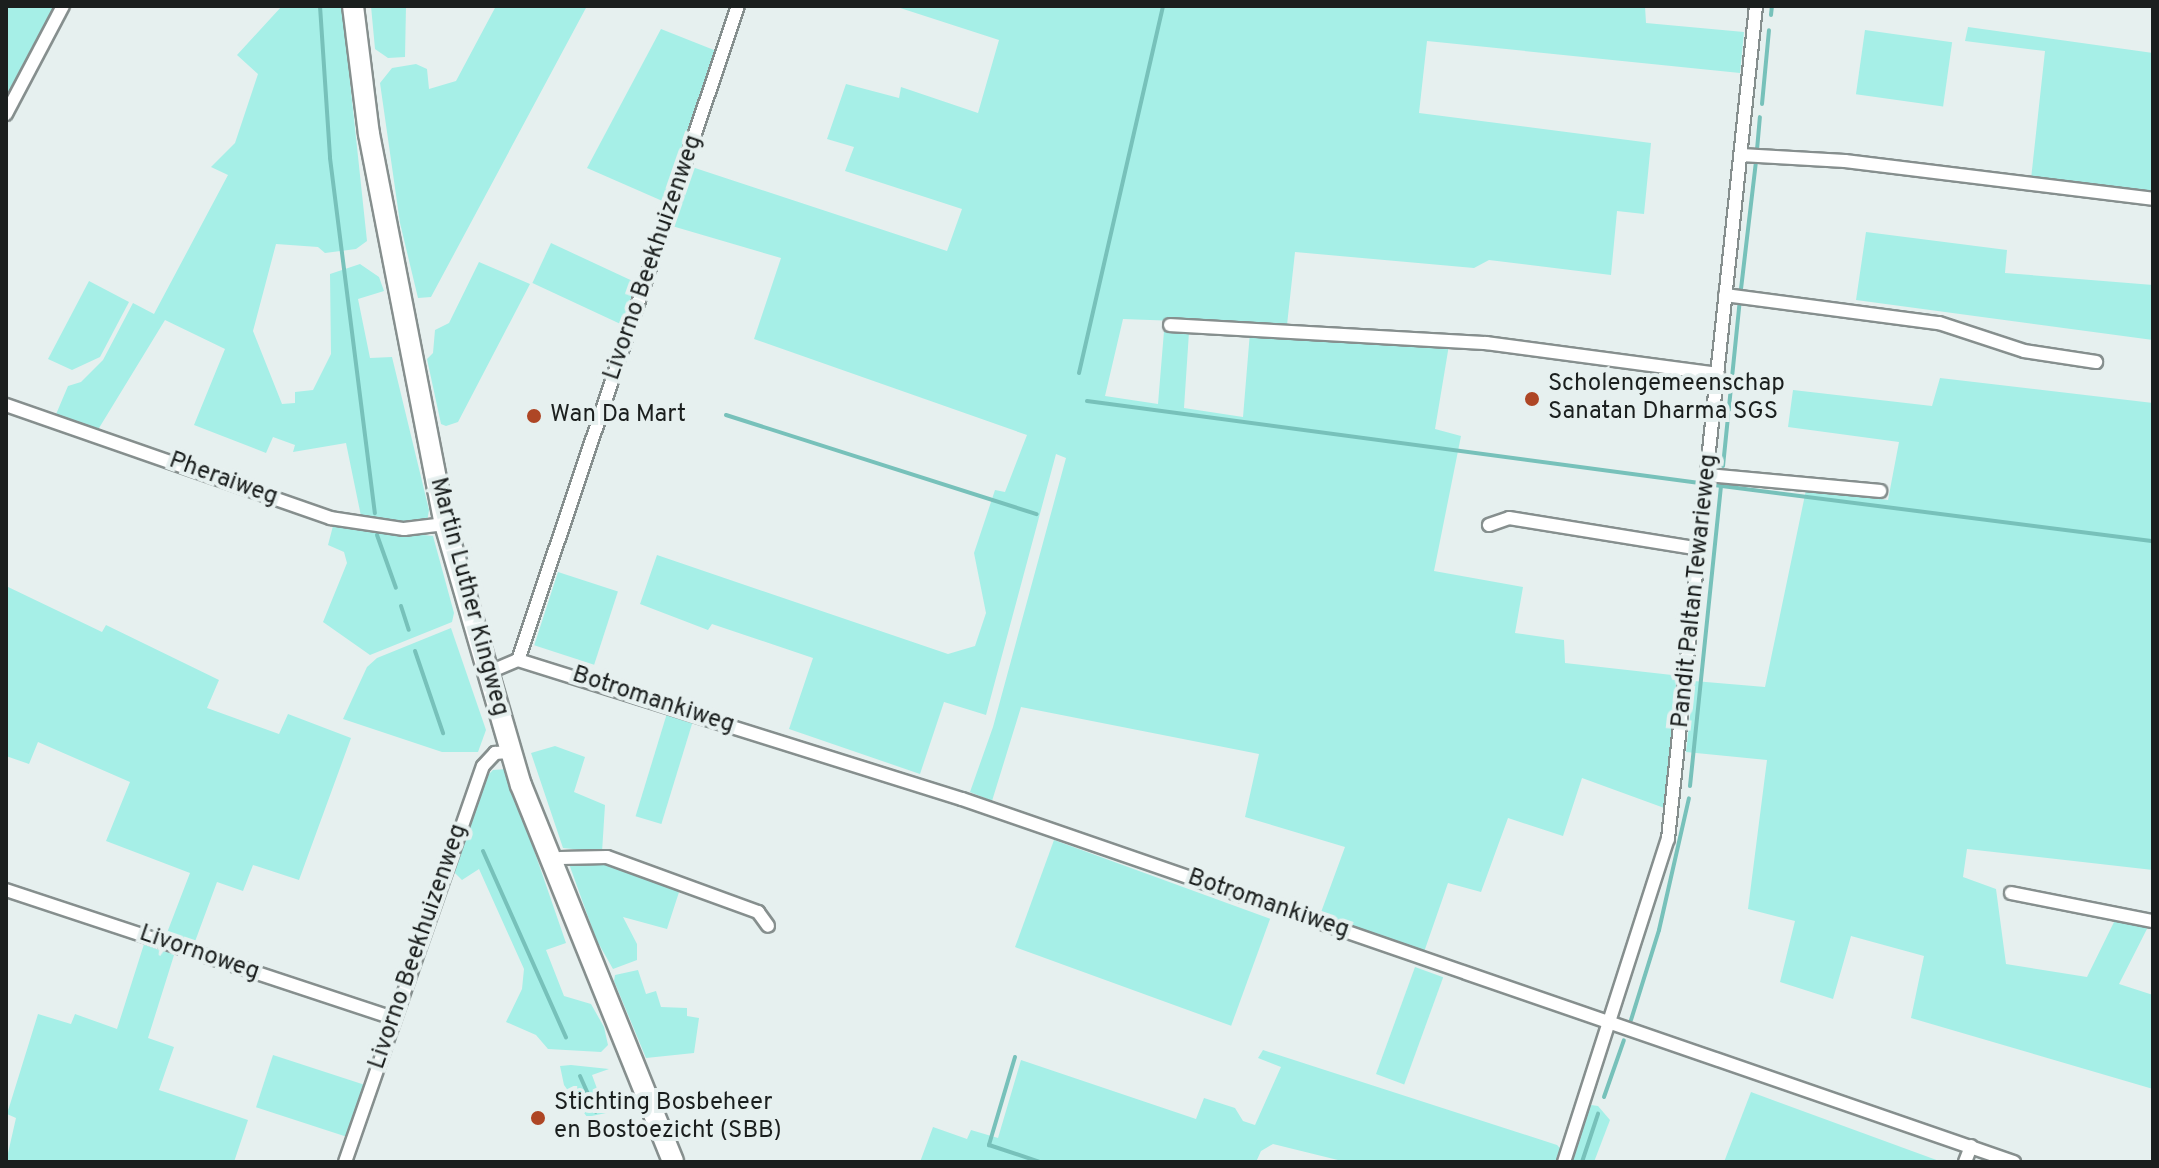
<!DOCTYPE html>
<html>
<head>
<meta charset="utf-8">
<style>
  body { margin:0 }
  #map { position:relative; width:2159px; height:1168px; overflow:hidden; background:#e6f0ef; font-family:Overpass,sans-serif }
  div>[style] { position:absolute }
  .green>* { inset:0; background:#a6efe7; transform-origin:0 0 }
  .stream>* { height:4px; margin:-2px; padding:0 2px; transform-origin:2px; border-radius:2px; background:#77c1ba }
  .roads { filter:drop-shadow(2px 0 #868f8e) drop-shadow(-2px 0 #868f8e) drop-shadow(0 2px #868f8e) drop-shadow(0 -2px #868f8e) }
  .minor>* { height:12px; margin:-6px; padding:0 6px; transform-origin:6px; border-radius:6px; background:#fff }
  .primary>* { height:20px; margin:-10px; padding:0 10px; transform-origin:10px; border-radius:10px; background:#fff }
  .dots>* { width:22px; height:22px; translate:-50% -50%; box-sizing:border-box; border:4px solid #e6f0ef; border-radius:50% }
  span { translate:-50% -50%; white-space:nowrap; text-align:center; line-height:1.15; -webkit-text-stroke:8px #e6f0ef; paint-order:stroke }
  .street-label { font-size:24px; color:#1b1f1e }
  .poi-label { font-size:24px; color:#1b1f1e }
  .left { translate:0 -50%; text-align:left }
  .frame { position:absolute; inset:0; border:8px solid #1b1f1e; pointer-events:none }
</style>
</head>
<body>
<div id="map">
  <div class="green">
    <div style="clip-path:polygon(6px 6px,58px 6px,6px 103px)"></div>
    <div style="clip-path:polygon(282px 6px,342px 6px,367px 241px,356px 249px,325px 253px,318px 247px,276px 244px,253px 331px,282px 404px,295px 403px,295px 392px,313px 390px,331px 354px,330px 274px,360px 264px,379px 277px,384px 291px,358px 299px,370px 358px,392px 357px,429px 510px,427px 522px,421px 525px,362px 521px,346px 443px,293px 452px,295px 445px,273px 437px,266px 453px,194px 425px,225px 349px,165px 320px,96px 433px,54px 419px,68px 386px,81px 382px,103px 360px,133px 303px,154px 314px,228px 175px,211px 167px,235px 143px,258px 74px,237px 55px)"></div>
    <div style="clip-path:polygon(371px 6px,406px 6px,405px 57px,388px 58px,375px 49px)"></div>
    <div style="clip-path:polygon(496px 6px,587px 6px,431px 297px,418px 298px,400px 223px,380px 83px,392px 68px,416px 64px,427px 69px,429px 89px,456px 81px)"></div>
    <div style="clip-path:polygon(894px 6px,1645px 6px,1646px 23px,1744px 32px,1740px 73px,1427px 41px,1419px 113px,1651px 143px,1644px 214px,1617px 211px,1611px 275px,1489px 260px,1474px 268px,1295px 252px,1287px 325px,1123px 319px,1105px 396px,1158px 404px,1164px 331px,1189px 332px,1184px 408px,1243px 417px,1250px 332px,1449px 345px,1435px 429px,1461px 436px,1434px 571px,1523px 587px,1515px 633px,1564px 640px,1565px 663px,1681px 676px,1667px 809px,1582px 778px,1563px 836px,1508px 818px,1481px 892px,1448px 883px,1424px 952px,1320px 915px,1345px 847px,1245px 817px,1259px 754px,1021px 707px,992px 801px,970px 792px,993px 727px,1066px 458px,1056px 454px,986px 715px,944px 702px,920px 774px,789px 729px,813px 658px,712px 624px,708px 630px,640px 604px,657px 555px,948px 654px,975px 646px,986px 613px,974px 553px,995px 490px,1005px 492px,1027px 435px,754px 339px,781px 258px,672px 226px,692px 167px,947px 251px,962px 209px,845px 171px,854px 147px,827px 139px,846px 84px,899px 98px,901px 87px,978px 113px,999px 40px)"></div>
    <div style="clip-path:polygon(1968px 27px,2153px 53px,2153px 191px,2031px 179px,2045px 51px,1965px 41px)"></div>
    <div style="clip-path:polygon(661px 29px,719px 52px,667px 203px,587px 168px)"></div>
    <div style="left:1865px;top:30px;width:88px;height:65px;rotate:8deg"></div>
    <div style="clip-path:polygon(1866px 232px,2007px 250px,2005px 273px,2153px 285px,2153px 340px,1856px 300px)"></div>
    <div style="left:551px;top:243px;width:99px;height:44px;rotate:25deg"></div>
    <div style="clip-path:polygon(479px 262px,530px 284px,458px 422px,446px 426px,441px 424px,427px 359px,433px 353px,435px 330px,449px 323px)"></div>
    <div style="clip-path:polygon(89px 281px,129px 302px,100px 357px,72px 370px,48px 359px)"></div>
    <div style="clip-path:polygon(1940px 378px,2153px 403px,2153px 870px,1967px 849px,1963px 877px,1996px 889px,2006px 964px,2087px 977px,2117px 916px,2150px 923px,2119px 984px,2153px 995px,2153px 1089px,1911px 1018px,1924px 956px,1851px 936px,1833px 999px,1780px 982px,1795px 921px,1748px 909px,1767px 760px,1686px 752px,1694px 681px,1765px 687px,1806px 490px,1888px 500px,1899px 442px,1788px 427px,1793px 390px,1932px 406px)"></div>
    <div style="clip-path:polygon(333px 526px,433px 536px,454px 613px,452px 622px,370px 655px,323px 622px,347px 563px,344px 552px,328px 545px)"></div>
    <div style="left:558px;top:572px;width:63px;height:77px;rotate:18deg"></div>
    <div style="clip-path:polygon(6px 586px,102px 632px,106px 625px,219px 680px,207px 708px,279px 734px,288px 714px,351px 738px,299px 880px,253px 865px,243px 891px,217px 882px,193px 947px,165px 938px,190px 873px,106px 841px,130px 782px,38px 742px,29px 764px,6px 756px)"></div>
    <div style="clip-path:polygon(451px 628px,486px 730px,478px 752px,442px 752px,343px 719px,367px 667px,377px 658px)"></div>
    <div style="left:668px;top:710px;width:27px;height:111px;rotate:17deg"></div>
    <div style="clip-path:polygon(555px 746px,585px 757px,574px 792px,605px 805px,602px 852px,563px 848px,531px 753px)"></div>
    <div style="clip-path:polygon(506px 769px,566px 943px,546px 950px,564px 996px,591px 1004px,604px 1027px,608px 1045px,601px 1052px,548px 1049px,536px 1035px,506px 1022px,522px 989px,524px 969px,479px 869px,462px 880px,453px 871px,483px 780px,493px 770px)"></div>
    <div style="left:1054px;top:840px;width:230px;height:114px;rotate:20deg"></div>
    <div style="clip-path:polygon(596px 857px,680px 889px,667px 929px,623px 917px,637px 944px,637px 960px,613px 969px,596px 939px,568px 861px)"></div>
    <div style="clip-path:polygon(145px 941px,175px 952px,148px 1038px,174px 1047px,159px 1090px,248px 1120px,234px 1162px,6px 1162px,16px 1118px,7px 1114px,38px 1014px,71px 1024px,75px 1014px,117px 1029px)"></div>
    <div style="left:1415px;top:967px;width:30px;height:114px;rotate:20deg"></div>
    <div style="clip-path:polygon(638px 970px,646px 994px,656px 991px,661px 1007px,687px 1008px,687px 1016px,699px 1018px,694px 1053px,646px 1058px,614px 981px,615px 975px)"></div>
    <div style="clip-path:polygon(1263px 1050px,1557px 1145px,1562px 1150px,1557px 1162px,1346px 1162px,1273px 1144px,1261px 1151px,1256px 1162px,920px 1162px,933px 1127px,967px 1139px,971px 1130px,998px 1138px,1021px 1060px,1196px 1119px,1204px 1098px,1235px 1108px,1243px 1121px,1255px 1125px,1281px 1067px,1258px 1058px)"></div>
    <div style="left:273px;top:1055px;width:96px;height:55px;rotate:18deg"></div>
    <div style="clip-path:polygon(571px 1065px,609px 1069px,592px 1075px,606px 1113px,587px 1117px,564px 1085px,560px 1066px)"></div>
    <div style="clip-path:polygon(1751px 1092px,1942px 1162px,1724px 1162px)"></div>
    <div style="clip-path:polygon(1591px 1105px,1598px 1106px,1610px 1120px,1594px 1162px,1569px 1162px)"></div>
  </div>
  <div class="stream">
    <div style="left:320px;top:6px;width:152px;rotate:86.2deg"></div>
    <div style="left:330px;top:158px;width:358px;rotate:82.8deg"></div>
    <div style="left:1771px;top:15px;width:9px;rotate:-84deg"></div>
    <div style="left:1762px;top:104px;width:74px;rotate:-84.6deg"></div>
    <div style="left:1757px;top:150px;width:33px;rotate:-85deg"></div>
    <div style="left:1741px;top:289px;width:129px;rotate:-83.3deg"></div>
    <div style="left:1079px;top:373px;width:376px;rotate:-77.1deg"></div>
    <div style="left:1087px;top:401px;width:618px;rotate:7.62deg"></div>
    <div style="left:726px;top:415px;width:326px;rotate:17.7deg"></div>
    <div style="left:1723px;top:466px;width:167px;rotate:-84.2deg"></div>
    <div style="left:1714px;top:485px;width:443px;rotate:7.3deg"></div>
    <div style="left:377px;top:535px;width:56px;rotate:70.3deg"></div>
    <div style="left:401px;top:606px;width:25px;rotate:72deg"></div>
    <div style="left:415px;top:651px;width:87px;rotate:71.1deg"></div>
    <div style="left:1690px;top:786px;width:303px;rotate:-84.1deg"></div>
    <div style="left:483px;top:851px;width:204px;rotate:66deg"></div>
    <div style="left:1631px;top:1020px;width:94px;rotate:-72.7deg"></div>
    <div style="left:1659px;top:930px;width:135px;rotate:-77.2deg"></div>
    <div style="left:1015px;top:1057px;width:92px;rotate:106.5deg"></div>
    <div style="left:989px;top:1145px;width:54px;rotate:18.4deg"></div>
    <div style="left:580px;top:1076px;width:39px;rotate:66deg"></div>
    <div style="left:1604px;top:1097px;width:60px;rotate:-70.7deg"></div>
    <div style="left:1582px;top:1162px;width:51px;rotate:-71.6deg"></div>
  </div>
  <div class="roads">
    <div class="minor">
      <div style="left:6px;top:114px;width:122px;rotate:-62.2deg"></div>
      <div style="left:1741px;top:155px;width:104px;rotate:3.3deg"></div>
      <div style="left:1845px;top:161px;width:310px;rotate:7deg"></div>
      <div style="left:1725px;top:295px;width:216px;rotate:7.5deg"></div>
      <div style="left:1939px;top:323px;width:89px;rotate:18.2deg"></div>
      <div style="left:2024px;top:351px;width:73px;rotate:8.7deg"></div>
      <div style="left:1170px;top:325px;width:317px;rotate:3.3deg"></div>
      <div style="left:1486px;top:343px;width:234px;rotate:7.6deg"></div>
      <div style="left:6px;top:405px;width:343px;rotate:19.2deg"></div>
      <div style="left:330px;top:518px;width:75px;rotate:8.5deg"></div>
      <div style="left:404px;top:529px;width:41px;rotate:-7deg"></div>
      <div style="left:1708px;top:475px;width:173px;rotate:5.3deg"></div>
      <div style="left:1489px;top:525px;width:21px;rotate:-19deg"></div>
      <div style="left:1509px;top:518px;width:194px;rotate:9.2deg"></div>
      <div style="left:518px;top:660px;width:465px;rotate:17.4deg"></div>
      <div style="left:962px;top:799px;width:1113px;rotate:19.04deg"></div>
      <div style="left:487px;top:673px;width:34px;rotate:-23deg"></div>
      <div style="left:518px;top:660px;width:690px;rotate:-71.41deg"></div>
      <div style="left:560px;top:858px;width:47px;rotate:-1.2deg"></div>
      <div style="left:607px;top:857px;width:161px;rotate:20deg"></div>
      <div style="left:758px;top:912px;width:17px;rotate:54deg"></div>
      <div style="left:6px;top:890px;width:408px;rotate:18.3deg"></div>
      <div style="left:2011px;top:893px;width:145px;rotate:11.2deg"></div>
      <div style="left:345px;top:1162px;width:419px;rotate:-70.8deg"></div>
      <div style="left:483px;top:766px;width:18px;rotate:-47deg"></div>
      <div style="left:495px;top:753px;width:16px;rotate:-4deg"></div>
      <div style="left:1564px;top:1162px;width:339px;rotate:-72.2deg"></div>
      <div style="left:1668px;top:839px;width:838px;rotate:-83.97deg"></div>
      <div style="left:1965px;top:1162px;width:17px;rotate:-69deg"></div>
    </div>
    <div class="primary">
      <div style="left:353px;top:6px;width:129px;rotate:82.9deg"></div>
      <div style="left:369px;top:134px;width:397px;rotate:79deg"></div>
      <div style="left:445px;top:524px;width:272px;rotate:73.8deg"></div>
      <div style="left:521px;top:785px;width:406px;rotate:68deg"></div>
    </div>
  </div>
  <div class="dots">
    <div style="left:1532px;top:399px;background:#ae4625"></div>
    <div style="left:534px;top:416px;background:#ae4625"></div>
    <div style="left:538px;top:1118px;background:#ae4625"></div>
  </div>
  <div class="street-label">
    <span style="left:654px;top:258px;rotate:-71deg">Livorno Beekhuizenweg</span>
    <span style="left:223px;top:480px;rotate:20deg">Pheraiweg</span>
    <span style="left:1696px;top:591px;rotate:-84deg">Pandit Paltan Tewarieweg</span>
    <span style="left:468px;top:597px;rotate:75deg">Martin Luther Kingweg</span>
    <span style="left:653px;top:701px;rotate:18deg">Botromankiweg</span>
    <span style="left:1268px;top:905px;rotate:19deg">Botromankiweg</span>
    <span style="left:419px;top:947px;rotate:-71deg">Livorno Beekhuizenweg</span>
    <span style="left:199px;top:954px;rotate:19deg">Livornoweg</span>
  </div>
  <div class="poi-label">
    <span class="left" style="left:1548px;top:399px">Scholengemeenschap<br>Sanatan Dharma SGS</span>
    <span class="left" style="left:550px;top:416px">Wan Da Mart</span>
    <span class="left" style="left:554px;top:1118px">Stichting Bosbeheer<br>en Bostoezicht (SBB)</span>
  </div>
  <div class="frame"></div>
</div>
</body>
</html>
